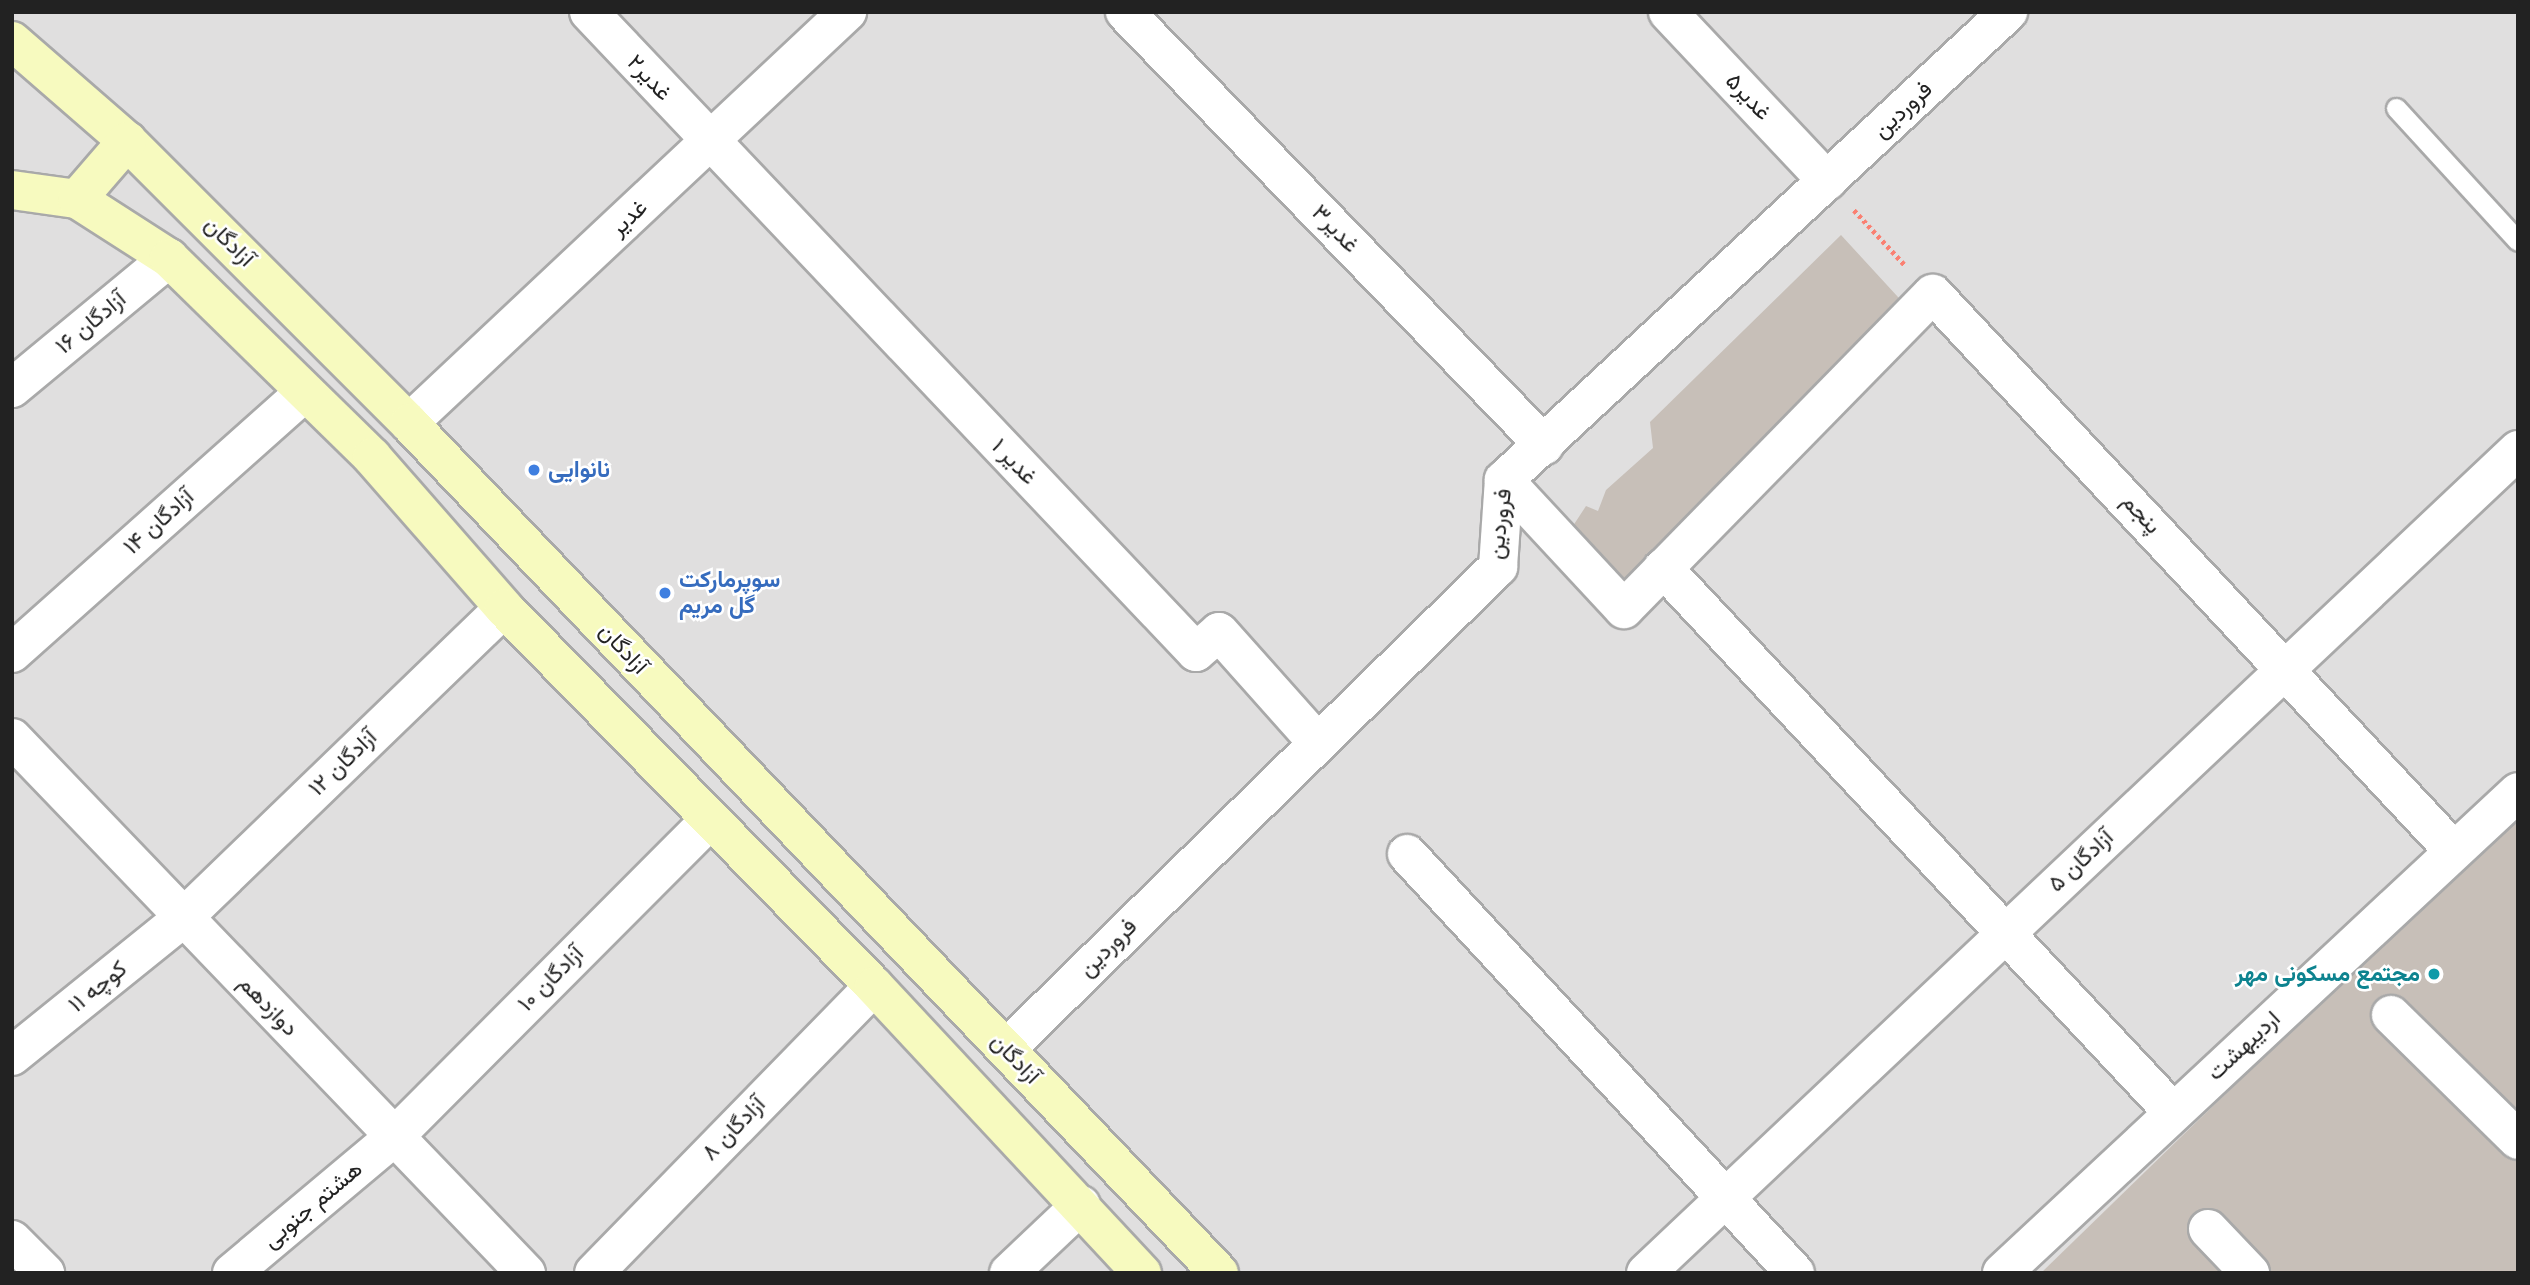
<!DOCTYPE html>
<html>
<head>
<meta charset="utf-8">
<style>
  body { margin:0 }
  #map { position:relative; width:2530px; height:1285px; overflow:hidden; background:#f2efe9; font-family:"Nunito Sans",Vazirmatn,sans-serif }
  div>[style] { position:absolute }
  .residential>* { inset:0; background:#e0dfdf; transform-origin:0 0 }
  .building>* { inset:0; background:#c7bfb8 }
  .path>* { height:4.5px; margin-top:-2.25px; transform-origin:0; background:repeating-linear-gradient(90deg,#fa8072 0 3.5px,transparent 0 7px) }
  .roads { filter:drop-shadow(2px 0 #a9a9a9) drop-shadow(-2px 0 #a9a9a9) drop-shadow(0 2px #a9a9a9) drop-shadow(0 -2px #a9a9a9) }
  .service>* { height:19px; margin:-9.5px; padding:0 9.5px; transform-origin:9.5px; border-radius:9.5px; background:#fff }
  .minor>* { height:38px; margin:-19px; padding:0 19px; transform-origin:19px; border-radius:19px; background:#fff }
  .tertiary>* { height:38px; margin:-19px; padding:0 19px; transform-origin:19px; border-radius:19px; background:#fff }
  .secondary>* { height:38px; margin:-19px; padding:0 19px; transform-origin:19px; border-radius:19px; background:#f7fabf }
  .dots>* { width:19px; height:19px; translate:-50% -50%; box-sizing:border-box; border:4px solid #fff; border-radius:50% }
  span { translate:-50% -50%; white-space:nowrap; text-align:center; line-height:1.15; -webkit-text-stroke:5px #fff; paint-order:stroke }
  .street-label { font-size:23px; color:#222 }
  .shop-label { font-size:23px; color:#366cbe; font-weight:700 }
  .left { translate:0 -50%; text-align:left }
  .culture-label { font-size:23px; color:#0d838f; font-weight:700 }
  .right { translate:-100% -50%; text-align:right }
  .frame { position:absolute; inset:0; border:14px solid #222; pointer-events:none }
</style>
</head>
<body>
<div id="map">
  <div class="residential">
    <div style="left:12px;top:12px;width:2506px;height:1261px"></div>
  </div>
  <div class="building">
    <div style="clip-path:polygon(1841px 235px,1909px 309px,1625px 597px,1567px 535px,1586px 506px,1598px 511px,1606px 490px,1653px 448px,1650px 422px)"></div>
    <div style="clip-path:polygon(2518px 813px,2518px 1273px,2041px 1273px,2184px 1134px)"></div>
  </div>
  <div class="path">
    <div style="left:1854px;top:210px;width:75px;rotate:47.2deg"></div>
  </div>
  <div class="roads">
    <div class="service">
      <div style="left:2396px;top:108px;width:180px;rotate:47.5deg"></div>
    </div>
    <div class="minor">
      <div style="left:589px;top:12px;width:882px;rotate:46.52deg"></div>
      <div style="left:1196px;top:652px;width:30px;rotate:-41deg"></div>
      <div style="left:1219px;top:632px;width:147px;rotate:48.3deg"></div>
      <div style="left:1125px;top:12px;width:603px;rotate:45.94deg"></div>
      <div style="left:1668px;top:12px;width:232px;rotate:46.7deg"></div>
      <div style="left:12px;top:388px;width:204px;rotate:-39.6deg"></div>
      <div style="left:1504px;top:480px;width:176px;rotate:47.1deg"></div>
      <div style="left:1624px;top:609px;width:441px;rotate:-45.6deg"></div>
      <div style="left:1933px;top:294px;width:760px;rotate:46.92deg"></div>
      <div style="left:1663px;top:568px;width:746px;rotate:46.85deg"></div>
      <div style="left:12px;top:653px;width:392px;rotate:-41.7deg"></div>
      <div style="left:12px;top:738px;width:742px;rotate:46.15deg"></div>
      <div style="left:1407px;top:854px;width:571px;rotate:47.2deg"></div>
      <div style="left:2391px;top:1015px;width:178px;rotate:44.5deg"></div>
      <div style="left:1006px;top:1049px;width:689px;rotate:-44.41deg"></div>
      <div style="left:1498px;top:567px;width:87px;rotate:-86.1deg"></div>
      <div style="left:1504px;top:480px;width:688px;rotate:-42.88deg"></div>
      <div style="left:12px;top:1056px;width:220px;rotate:-38.9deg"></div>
      <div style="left:183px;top:918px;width:446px;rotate:-44deg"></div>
      <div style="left:2208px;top:1229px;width:61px;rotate:46.3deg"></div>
      <div style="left:12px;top:1240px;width:47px;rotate:45deg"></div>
      <div style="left:232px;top:1273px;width:212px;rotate:-40deg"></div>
      <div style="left:394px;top:1137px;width:445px;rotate:-45.1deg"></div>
      <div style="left:594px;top:1273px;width:401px;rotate:-45.7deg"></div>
      <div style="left:1009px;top:1273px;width:99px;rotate:-43.4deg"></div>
      <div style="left:1646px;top:1273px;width:1199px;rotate:-43.34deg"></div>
      <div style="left:2002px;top:1273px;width:705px;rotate:-42.99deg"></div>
    </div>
    <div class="tertiary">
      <div style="left:409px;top:423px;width:601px;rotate:-43.18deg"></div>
    </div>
    <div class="secondary">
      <div style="left:12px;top:41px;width:152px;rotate:41deg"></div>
      <div style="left:127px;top:141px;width:399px;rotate:45deg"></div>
      <div style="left:409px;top:423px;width:1174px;rotate:46.38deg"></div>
      <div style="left:12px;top:190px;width:66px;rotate:7.9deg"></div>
      <div style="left:77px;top:199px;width:109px;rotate:32.7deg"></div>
      <div style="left:169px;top:258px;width:284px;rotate:44.4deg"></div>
      <div style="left:372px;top:457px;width:201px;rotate:48.8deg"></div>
      <div style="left:504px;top:608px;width:529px;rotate:45.61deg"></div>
      <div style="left:874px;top:986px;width:393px;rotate:47deg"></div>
      <div style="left:77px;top:199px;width:77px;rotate:-49.2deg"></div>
    </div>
  </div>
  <div class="dots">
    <div style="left:534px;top:470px;background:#3f7fe0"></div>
    <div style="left:665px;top:593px;background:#3f7fe0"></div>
    <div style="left:2434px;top:974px;background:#0f9aa8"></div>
  </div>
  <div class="street-label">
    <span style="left:649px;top:78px;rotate:47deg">غدیر۲</span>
    <span style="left:1748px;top:97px;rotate:47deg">غدیر۵</span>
    <span style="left:1903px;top:110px;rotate:-43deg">فروردین</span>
    <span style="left:629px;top:218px;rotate:-43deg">غدیر</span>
    <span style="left:1335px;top:229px;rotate:46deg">غدیر۳</span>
    <span style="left:229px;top:242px;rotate:45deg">آزادگان</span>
    <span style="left:91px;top:323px;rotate:-40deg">آزادگان ۱۶</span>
    <span style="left:1014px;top:462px;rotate:46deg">غدیر ۱</span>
    <span style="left:2141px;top:514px;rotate:47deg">پنجم</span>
    <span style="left:159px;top:522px;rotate:-42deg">آزادگان ۱۴</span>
    <span style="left:1500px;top:524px;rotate:-83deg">فروردین</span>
    <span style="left:623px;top:649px;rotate:47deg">آزادگان</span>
    <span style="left:343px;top:763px;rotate:-44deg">آزادگان ۱۲</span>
    <span style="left:2081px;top:861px;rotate:-43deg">آزادگان ۵</span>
    <span style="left:1108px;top:948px;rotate:-45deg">فروردین</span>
    <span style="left:551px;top:979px;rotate:-45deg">آزادگان ۱۰</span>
    <span style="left:98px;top:987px;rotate:-39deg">کوچه ۱۱</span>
    <span style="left:268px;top:1006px;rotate:46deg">دوازدهم</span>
    <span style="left:2244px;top:1046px;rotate:-43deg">اردیبهشت</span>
    <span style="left:1015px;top:1059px;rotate:46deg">آزادگان</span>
    <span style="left:734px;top:1129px;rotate:-46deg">آزادگان ۸</span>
    <span style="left:313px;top:1205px;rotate:-40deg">هشتم جنوبی</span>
  </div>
  <div class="shop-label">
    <span class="left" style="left:548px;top:470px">نانوایی</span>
    <span class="left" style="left:679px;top:593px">سوپرمارکت<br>گل مریم</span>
  </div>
  <div class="culture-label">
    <span class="right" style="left:2420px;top:974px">مجتمع مسکونی مهر</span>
  </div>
  <div class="frame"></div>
</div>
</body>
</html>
